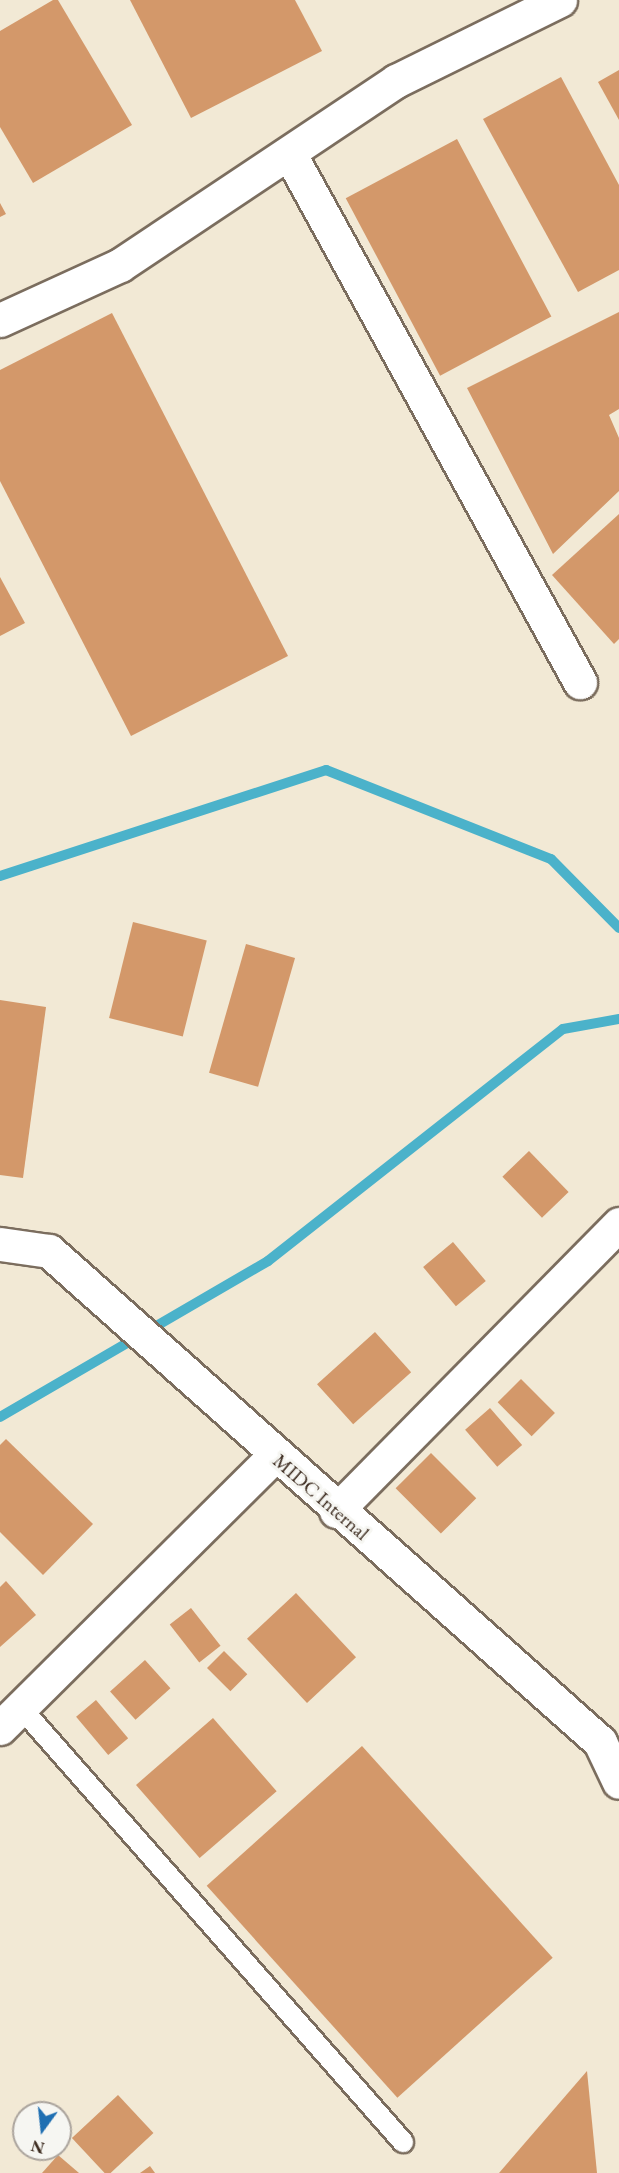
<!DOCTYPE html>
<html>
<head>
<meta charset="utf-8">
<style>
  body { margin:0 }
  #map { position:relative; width:619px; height:2173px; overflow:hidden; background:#f2e9d5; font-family:"EB Garamond",serif }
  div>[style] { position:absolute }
  .stream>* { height:10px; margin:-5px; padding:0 5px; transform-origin:5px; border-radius:5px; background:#4bb2ca }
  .building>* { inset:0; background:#d3986a; transform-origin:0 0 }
  .roads { filter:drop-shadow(2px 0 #7b6d5e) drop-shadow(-2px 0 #7b6d5e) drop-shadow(0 2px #7b6d5e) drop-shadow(0 -2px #7b6d5e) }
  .lane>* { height:20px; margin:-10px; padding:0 10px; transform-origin:10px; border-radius:10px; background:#fff }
  .street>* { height:33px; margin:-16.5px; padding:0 16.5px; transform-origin:16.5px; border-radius:16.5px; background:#fff }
  .secondary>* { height:33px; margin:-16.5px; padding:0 16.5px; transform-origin:16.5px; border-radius:16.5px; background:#fff }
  span { translate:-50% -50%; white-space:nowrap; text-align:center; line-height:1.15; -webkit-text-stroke:6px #f6f6f2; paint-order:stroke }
  .street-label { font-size:20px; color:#3b2a1e }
  .north { position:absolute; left:12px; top:2101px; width:60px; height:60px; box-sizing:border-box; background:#f6f6f2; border:2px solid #aba49d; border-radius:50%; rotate:195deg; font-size:16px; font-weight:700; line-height:24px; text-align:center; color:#3b2a1e }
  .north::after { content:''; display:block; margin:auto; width:21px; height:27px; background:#1f6fb2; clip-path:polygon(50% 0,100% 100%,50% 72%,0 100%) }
</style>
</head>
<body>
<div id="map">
  <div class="stream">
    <div style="left:0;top:876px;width:343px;rotate:-18deg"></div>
    <div style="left:326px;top:770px;width:242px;rotate:21.6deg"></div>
    <div style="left:551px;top:859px;width:97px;rotate:45.4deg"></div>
    <div style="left:0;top:1417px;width:310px;rotate:-30.2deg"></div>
    <div style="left:268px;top:1261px;width:375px;rotate:-38.2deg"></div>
    <div style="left:563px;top:1029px;width:57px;rotate:-10.1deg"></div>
  </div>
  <div class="building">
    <div style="clip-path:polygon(53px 0,58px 0,132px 125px,33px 183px,0 127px,0 31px)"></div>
    <div style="clip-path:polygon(130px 0,295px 0,322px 51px,191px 118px)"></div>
    <div style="clip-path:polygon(619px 70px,619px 120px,598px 82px)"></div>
    <div style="clip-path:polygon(561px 77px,619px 185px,619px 270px,578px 292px,483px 119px)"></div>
    <div style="left:457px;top:139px;width:201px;height:126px;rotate:62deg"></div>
    <div style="clip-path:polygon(0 203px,6px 214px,0 217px)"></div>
    <div style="clip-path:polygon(619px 312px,619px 409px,609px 415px,619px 438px,619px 491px,553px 554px,467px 388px)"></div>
    <div style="clip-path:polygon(112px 313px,288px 656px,131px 736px,0 481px,0 370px)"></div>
    <div style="clip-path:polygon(619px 514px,619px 639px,614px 644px,552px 575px)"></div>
    <div style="clip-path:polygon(0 577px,25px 623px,0 636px)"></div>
    <div style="left:133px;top:922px;width:76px;height:99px;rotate:14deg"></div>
    <div style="left:246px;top:944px;width:51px;height:134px;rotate:16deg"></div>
    <div style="clip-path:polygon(0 1000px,46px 1007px,23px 1178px,0 1175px)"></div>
    <div style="left:529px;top:1151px;width:57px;height:37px;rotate:46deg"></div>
    <div style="left:453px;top:1242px;width:51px;height:39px;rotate:50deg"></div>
    <div style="left:375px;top:1332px;width:54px;height:78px;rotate:48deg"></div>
    <div style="left:521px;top:1379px;width:48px;height:33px;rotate:45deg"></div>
    <div style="left:490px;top:1408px;width:49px;height:33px;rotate:49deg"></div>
    <div style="clip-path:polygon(6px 1439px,93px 1524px,43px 1575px,0 1532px,0 1445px)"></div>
    <div style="left:431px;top:1453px;width:64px;height:50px;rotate:45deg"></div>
    <div style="clip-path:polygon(6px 1581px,36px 1615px,0 1647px,0 1587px)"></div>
    <div style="left:296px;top:1593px;width:88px;height:67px;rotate:47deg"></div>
    <div style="left:191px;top:1608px;width:48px;height:27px;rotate:52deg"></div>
    <div style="left:224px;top:1651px;width:33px;height:24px;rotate:45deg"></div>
    <div style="left:145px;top:1660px;width:38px;height:47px;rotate:48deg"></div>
    <div style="left:96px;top:1700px;width:50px;height:26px;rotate:50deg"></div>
    <div style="left:213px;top:1718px;width:97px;height:102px;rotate:49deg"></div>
    <div style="left:362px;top:1746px;width:285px;height:209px;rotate:48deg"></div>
    <div style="clip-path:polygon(587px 2071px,597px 2173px,499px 2173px)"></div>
    <div style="left:118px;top:2095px;width:52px;height:63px;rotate:47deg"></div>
    <div style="clip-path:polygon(58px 2155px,79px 2173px,42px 2173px)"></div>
    <div style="clip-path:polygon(150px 2166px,155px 2173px,140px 2173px)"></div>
  </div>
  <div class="roads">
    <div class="lane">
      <div style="left:22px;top:1709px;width:577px;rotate:48.66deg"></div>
    </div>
    <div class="street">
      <div style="left:289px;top:153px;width:604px;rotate:61.19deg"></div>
      <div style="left:0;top:320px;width:132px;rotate:-24.6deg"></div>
      <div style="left:120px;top:265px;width:332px;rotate:-33.7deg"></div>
      <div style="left:396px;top:81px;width:183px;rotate:-26.3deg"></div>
      <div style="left:336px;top:1511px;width:403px;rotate:-45.4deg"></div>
      <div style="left:0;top:1728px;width:386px;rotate:-44.8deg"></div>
    </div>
    <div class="secondary">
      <div style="left:0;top:1244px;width:49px;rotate:8.1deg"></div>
      <div style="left:49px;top:1251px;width:738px;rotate:41.7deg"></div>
      <div style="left:600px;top:1742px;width:44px;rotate:64.6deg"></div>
    </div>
  </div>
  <div class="street-label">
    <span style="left:321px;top:1497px;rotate:41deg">MIDC Internal</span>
  </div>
  <div class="north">N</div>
</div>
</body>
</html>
